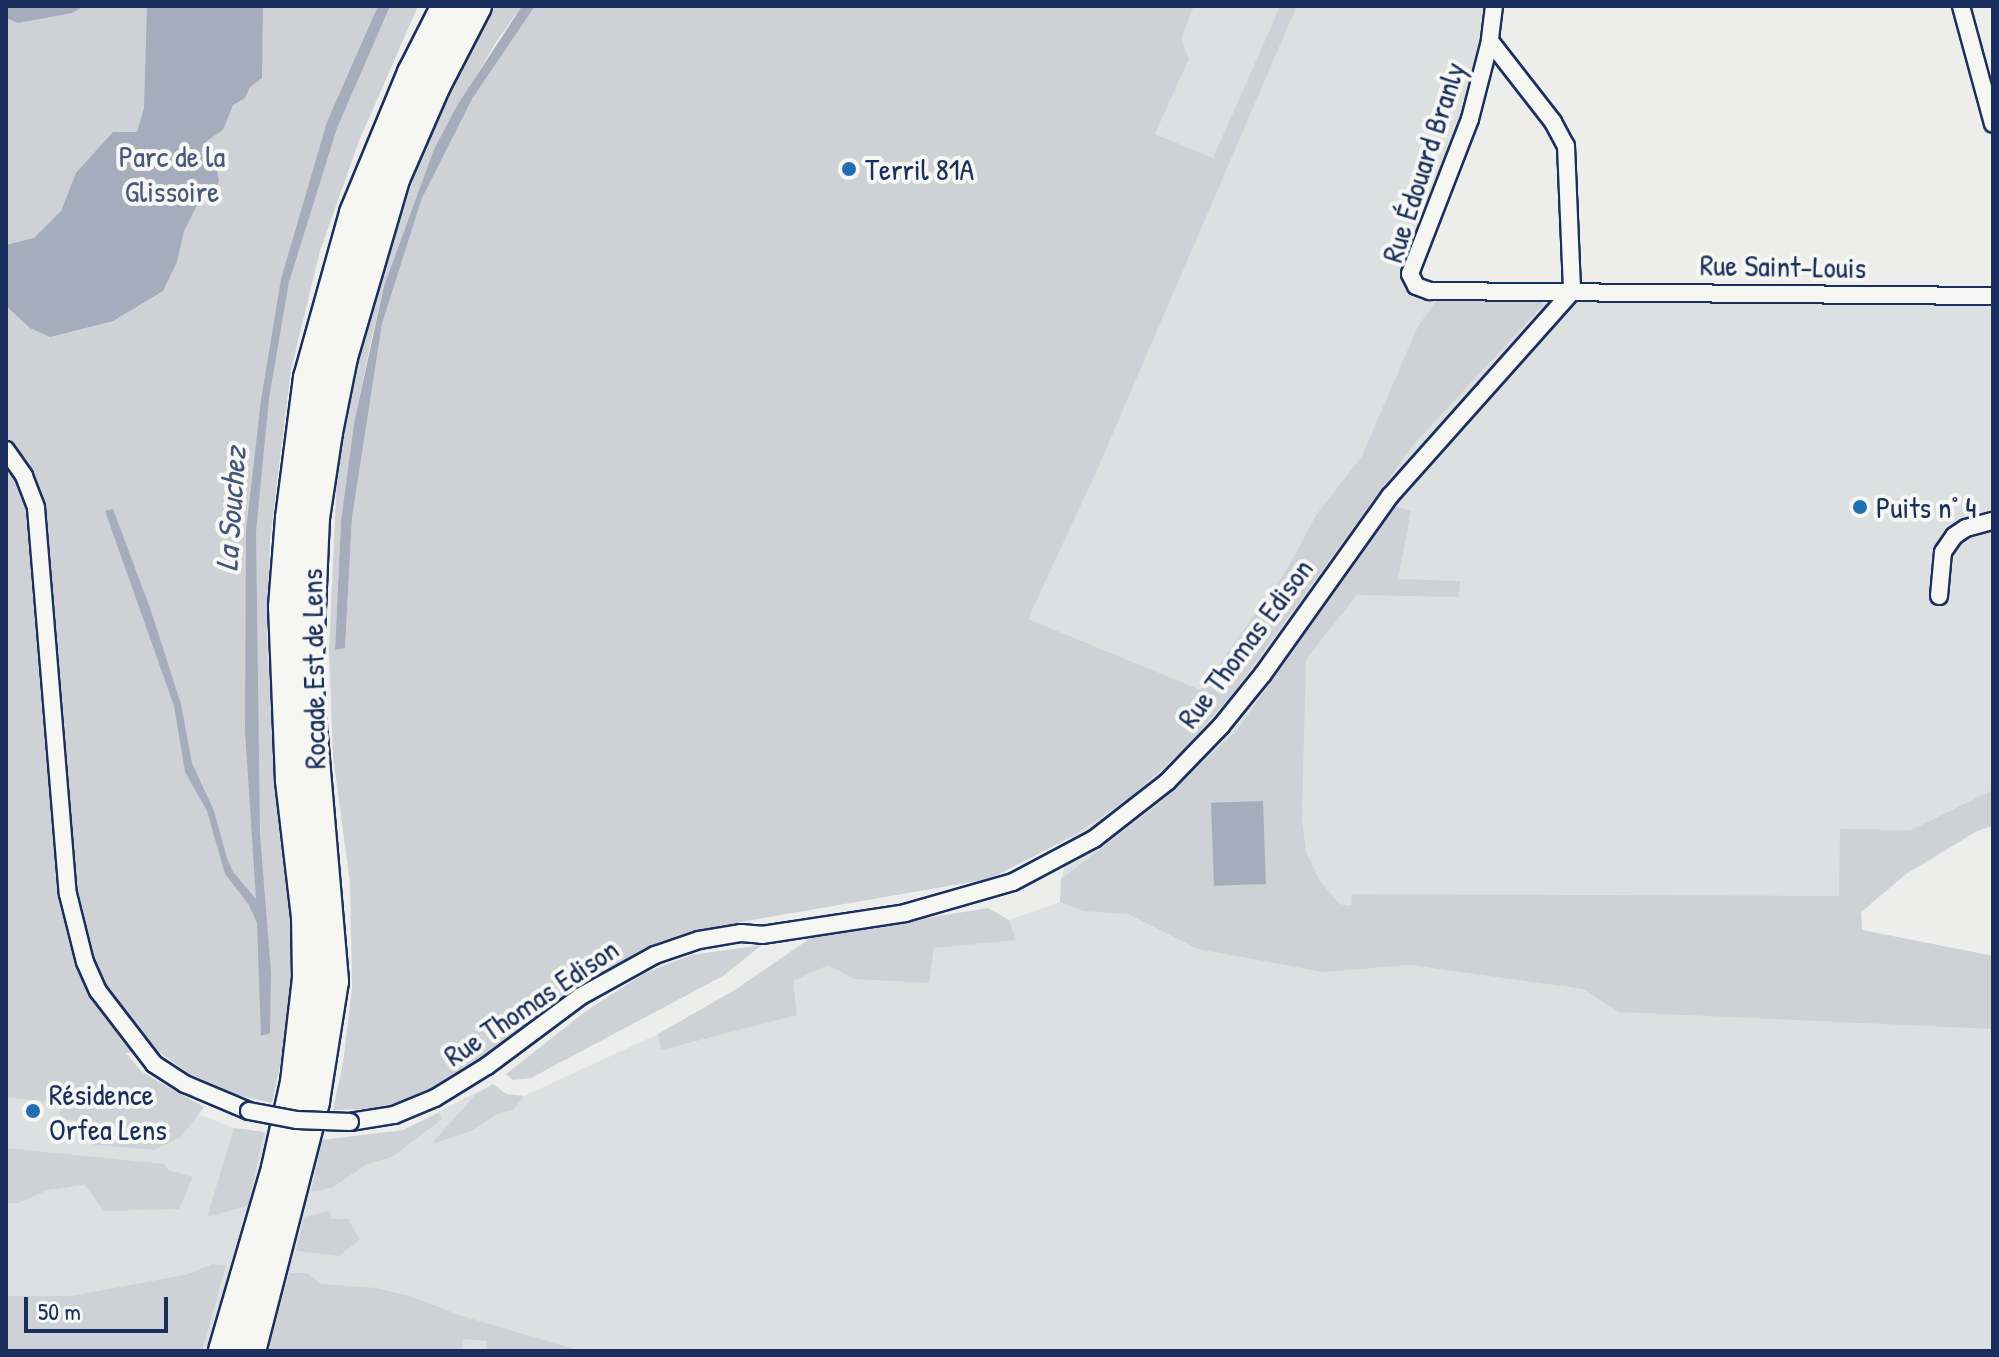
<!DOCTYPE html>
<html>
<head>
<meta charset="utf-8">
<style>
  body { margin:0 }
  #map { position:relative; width:1999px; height:1357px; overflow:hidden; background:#edeeec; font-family:"Patrick Hand",sans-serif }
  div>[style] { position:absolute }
  .built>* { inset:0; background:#dde0e1 }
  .green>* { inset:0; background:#ced2d7 }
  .water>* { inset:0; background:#a5acbc; transform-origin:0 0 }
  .roads { filter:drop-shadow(2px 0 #1b2f5e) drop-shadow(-2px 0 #1b2f5e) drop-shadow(0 2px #1b2f5e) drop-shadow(0 -2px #1b2f5e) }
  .minor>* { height:16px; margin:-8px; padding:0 8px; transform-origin:8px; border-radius:8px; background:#f6f6f2 }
  .motorway>* { height:30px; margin:-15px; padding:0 15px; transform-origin:15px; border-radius:15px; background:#f6f6f2 }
  .bridges { filter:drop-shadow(2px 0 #1b2f5e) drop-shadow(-2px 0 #1b2f5e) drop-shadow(0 2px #1b2f5e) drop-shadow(0 -2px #1b2f5e) }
  .minor-bridge>* { height:16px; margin:-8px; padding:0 8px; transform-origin:8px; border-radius:8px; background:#f6f6f2 }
  .dots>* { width:22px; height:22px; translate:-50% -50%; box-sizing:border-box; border:4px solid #f6f6f2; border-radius:50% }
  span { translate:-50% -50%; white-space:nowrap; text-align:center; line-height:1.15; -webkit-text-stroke:8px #f6f6f2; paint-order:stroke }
  .park-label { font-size:30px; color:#48587c }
  .street-label { font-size:30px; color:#1b2f5e }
  .poi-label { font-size:30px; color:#1b2f5e }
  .left { translate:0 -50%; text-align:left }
  .water-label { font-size:32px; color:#44547a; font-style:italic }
  .frame { position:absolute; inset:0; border:8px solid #1b2f5e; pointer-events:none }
  .scale { position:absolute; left:24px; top:1297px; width:144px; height:36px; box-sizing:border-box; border:4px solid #1b2f5e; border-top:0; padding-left:10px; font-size:24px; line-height:28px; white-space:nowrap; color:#1b2f5e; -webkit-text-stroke:6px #f6f6f2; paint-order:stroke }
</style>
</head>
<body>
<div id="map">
  <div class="built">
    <div style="clip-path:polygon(1194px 6px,1280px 6px,1213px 159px,1155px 134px,1189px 59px,1180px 39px)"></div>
    <div style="clip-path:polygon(1297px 6px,1494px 6px,1490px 41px,1431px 218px,1416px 287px,1993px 296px,1993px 826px,1977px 831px,1906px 874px,1861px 912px,1862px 930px,1993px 956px,1993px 1351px,6px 1351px,6px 1054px,54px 1058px,234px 1128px,322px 1140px,359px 1138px,403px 1130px,493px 1084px,506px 1094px,524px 1096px,658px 1034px,735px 990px,812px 937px,988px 908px,1009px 920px,1060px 902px,1061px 879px,1071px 837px,1129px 799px,1184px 749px,1228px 701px,1027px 619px,1099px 466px)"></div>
  </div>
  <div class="green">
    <div style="clip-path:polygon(6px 6px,418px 6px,359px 141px,320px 251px,291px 370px,270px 540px,267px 640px,273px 736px,291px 889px,293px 965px,288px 1028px,272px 1103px,233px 1094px,188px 1073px,156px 1050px,126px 1053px,142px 1072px,204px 1107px,181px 1137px,154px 1150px,94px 1145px,97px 1123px,59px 1119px,61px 1103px,6px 1097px)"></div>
    <div style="clip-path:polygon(495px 6px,522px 6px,496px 42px,434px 149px,384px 286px,372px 337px,354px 423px,341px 521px,335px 650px,345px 648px,352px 518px,382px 324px,422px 198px,443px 151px,472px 99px,535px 6px,1194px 6px,1181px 39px,1189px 59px,1155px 134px,1213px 158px,1280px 6px,1297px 6px,1099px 466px,1028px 619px,1201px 690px,1288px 568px,1316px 515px,1362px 456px,1418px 326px,1437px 300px,1534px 299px,1544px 304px,1414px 444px,1228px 700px,1184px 749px,1129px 799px,1071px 837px,989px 879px,746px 921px,678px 937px,625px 960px,580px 987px,456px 1077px,412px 1099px,376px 1109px,333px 1110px,343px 1063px,352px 988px,350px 883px,333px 756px,329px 651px,337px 475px,355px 373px,379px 279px,428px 137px)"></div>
    <div style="clip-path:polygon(1395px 506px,1411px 511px,1398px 579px,1460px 581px,1459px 597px,1357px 595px,1306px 659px,1302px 818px,1306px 852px,1320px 881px,1339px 904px,1351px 906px,1352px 894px,1839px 896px,1840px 829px,1911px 830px,1993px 790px,1993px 826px,1977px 831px,1906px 874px,1861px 912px,1862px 930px,1993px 956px,1993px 1029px,1619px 1012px,1583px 989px,1410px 965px,1323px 972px,1198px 949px,1128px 914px,1083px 911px,1060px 902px,1061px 879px,1155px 807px,1237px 730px)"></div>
    <div style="clip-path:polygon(988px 908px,1009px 920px,1016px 940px,934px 948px,929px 983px,854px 979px,828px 965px,793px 981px,797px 1015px,661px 1050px,658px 1034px,735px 990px,812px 937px)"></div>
    <div style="clip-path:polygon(762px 945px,723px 976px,531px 1078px,513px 1080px,506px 1074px,586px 1011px,645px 973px,691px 955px)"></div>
    <div style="clip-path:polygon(493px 1084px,506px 1094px,524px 1096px,513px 1110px,497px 1114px,473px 1130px,436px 1143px,434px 1141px,475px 1095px)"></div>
    <div style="clip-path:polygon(439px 1113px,442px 1119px,392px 1157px,367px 1164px,332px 1188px,311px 1192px,322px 1140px,403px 1130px)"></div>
    <div style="clip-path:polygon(234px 1128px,264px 1132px,248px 1206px,207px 1217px)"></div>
    <div style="clip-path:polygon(6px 1148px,164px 1164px,168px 1170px,193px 1177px,179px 1209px,104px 1211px,85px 1185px,48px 1190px,19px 1203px,6px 1203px)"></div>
    <div style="clip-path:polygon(329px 1211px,332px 1219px,348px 1219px,360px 1240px,339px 1256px,296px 1251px,304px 1217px)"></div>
    <div style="clip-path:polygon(212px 1264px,226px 1265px,202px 1351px,6px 1351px,6px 1296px,71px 1296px,189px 1274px)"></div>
    <div style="clip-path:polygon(289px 1273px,307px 1273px,321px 1284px,375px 1288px,410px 1296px,459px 1315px,581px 1351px,486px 1351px,487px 1341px,463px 1339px,462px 1351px,266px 1351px)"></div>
  </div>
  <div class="water">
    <div style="clip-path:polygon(6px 6px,84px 6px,72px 13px,18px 23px,6px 18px)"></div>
    <div style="clip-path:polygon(147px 6px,263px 6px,262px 78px,250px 87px,245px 98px,233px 105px,223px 130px,208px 140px,201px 152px,205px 160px,216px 166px,219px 181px,215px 190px,198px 203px,184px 231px,177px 262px,163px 291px,113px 321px,50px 337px,30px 328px,6px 306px,6px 245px,34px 238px,61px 211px,76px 173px,113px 132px,137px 132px,144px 108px)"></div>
    <div style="clip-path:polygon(378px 6px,390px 6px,337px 128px,289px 282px,269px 398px,256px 532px,260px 834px,271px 973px,270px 1033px,261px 1036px,257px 923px,249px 905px,225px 874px,207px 811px,185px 772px,174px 706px,105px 511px,113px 509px,150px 608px,181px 704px,192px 763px,214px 811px,227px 858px,233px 872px,256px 899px,245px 731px,246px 531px,261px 400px,281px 279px,327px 122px)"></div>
    <div style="clip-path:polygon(522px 6px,535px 6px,472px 99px,422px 198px,382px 324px,352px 518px,345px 648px,335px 650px,341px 521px,354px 423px,384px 286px,434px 149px,458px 104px)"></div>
    <div style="left:1263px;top:801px;width:83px;height:52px;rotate:88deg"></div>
  </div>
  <div class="roads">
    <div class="minor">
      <div style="left:1494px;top:6px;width:35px;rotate:97deg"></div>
      <div style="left:1490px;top:41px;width:81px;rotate:104.4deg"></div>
      <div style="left:1470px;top:119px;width:166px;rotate:111.2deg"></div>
      <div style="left:1410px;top:274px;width:13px;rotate:63deg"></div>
      <div style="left:1416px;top:286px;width:15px;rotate:20deg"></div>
      <div style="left:1430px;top:291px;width:563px;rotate:0.51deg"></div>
      <div style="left:1961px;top:6px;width:122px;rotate:74.8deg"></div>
      <div style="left:1490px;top:41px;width:103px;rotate:52.1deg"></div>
      <div style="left:1553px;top:122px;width:27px;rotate:62deg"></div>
      <div style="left:1566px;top:146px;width:146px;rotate:87.6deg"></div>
      <div style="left:6px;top:450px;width:32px;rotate:55deg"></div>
      <div style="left:24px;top:476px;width:34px;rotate:69deg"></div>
      <div style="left:36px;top:508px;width:387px;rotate:85.3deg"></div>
      <div style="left:68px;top:894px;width:70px;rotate:76deg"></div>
      <div style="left:85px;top:962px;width:32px;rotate:66deg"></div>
      <div style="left:98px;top:991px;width:92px;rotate:52.5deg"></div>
      <div style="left:154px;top:1064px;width:37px;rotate:33deg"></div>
      <div style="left:185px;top:1084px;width:69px;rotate:22.9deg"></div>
      <div style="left:1939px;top:596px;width:44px;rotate:-84.8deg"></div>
      <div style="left:1943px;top:552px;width:19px;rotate:-55deg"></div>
      <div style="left:1954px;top:536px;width:14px;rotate:-34deg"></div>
      <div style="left:1966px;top:528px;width:28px;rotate:-15deg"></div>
      <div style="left:350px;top:1122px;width:45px;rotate:-9deg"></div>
      <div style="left:394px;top:1115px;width:44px;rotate:-22.5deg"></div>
      <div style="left:435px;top:1098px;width:61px;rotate:-31.6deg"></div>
      <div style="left:487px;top:1066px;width:117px;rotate:-36.7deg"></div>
      <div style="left:581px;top:996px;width:85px;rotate:-29deg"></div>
      <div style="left:655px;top:955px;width:46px;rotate:-18.8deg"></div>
      <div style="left:699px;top:940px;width:43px;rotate:-9.5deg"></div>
      <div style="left:741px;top:933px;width:21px;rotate:5deg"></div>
      <div style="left:762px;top:935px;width:145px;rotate:-8.7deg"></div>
      <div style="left:905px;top:913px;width:112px;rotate:-16deg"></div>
      <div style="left:1013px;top:882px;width:92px;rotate:-28deg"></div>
      <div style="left:1094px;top:839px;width:93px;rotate:-38deg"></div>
      <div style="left:1167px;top:782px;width:78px;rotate:-46deg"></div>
      <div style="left:1221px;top:726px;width:67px;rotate:-51.1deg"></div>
      <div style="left:1263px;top:674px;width:219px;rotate:-54.5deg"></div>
      <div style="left:1390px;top:496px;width:273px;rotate:-48.3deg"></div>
    </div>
    <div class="motorway">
      <div style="left:224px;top:1351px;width:191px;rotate:-73.8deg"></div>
      <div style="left:277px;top:1168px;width:88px;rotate:-77.5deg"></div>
      <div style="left:296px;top:1082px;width:105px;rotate:-83.4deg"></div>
      <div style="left:308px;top:978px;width:61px;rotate:-90.9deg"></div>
      <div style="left:307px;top:917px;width:138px;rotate:-96.7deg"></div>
      <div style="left:291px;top:780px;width:173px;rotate:-92.3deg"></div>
      <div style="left:284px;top:607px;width:89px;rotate:-85.5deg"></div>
      <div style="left:291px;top:518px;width:141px;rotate:-82.7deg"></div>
      <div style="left:309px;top:378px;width:171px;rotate:-74.4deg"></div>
      <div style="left:355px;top:213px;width:152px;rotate:-67.5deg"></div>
      <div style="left:413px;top:73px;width:75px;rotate:-63.1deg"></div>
      <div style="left:250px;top:1351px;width:258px;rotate:-75.6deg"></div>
      <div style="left:314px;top:1101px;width:121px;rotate:-81deg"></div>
      <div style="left:333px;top:981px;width:304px;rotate:-94.9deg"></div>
      <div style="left:307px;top:678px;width:160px;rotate:-87.5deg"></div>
      <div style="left:314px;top:518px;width:87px;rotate:-81.4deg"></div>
      <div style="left:327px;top:432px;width:76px;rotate:-78.7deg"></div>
      <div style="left:342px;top:357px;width:185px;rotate:-73.7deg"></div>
      <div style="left:394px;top:179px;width:103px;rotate:-66.4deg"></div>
      <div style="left:435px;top:85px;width:89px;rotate:-62.6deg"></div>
    </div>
  </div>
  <div class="bridges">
    <div class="minor-bridge">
      <div style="left:249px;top:1111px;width:49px;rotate:10.6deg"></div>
      <div style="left:297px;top:1120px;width:53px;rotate:2.2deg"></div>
    </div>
  </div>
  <div class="dots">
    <div style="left:849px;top:169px;background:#1f6fb2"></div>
    <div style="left:1860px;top:507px;background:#1f6fb2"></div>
    <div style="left:33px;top:1111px;background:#1f6fb2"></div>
  </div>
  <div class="park-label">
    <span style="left:172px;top:173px">Parc de la<br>Glissoire</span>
  </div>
  <div class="street-label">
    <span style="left:1423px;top:162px;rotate:-72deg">Rue Édouard Branly</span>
    <span style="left:1783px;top:266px;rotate:1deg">Rue Saint-Louis</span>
    <span style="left:1245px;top:643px;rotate:-53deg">Rue Thomas Edison</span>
    <span style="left:313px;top:669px;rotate:-91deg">Rocade Est de Lens</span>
    <span style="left:531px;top:1002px;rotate:-34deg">Rue Thomas Edison</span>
  </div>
  <div class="poi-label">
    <span class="left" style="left:865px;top:169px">Terril 81A</span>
    <span class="left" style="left:1876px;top:507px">Puits n° 4</span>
    <span class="left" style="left:49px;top:1111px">Résidence<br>Orfea Lens</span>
  </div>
  <div class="water-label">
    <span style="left:231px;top:509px;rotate:-86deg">La Souchez</span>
  </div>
  <div class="frame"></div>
  <div class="scale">50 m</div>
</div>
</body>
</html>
